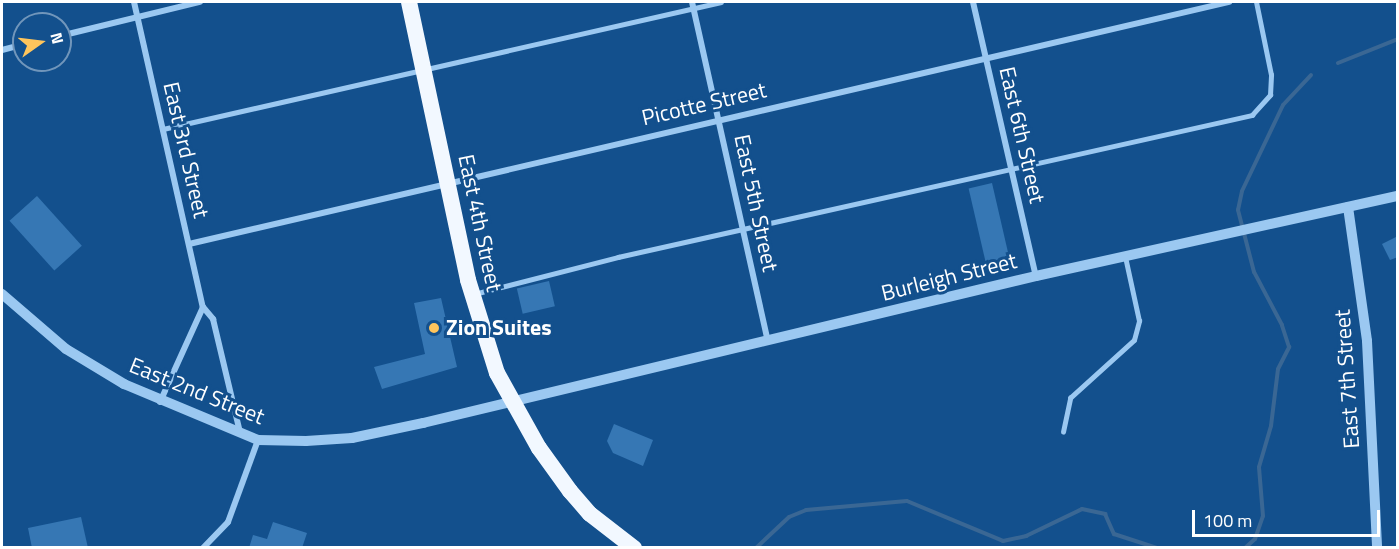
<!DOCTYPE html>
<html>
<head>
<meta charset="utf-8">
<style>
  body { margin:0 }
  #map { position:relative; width:1399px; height:549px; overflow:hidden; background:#13508d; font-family:"Titillium Web",sans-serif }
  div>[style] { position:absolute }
  .stream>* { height:4px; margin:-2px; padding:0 2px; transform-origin:2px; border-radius:2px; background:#3a6794 }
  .building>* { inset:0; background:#3677b4; transform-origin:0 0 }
  .service>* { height:4.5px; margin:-2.25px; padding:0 2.25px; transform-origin:2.25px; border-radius:2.25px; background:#9bc8f1 }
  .minor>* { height:6px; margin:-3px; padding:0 3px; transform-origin:3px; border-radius:3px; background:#9bc8f1 }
  .tertiary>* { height:10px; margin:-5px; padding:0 5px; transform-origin:5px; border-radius:5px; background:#9bc8f1 }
  .trunk>* { height:16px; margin:-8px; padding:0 8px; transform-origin:8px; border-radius:8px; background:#f2f8ff }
  .dots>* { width:16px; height:16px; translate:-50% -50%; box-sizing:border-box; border:3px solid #13508d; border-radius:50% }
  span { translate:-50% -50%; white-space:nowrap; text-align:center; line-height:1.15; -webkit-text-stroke:6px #13508d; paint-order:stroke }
  .street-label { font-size:22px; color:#fff }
  .poi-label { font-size:22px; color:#fff; font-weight:700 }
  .left { translate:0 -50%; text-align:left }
  .frame { position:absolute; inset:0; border:3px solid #fff; pointer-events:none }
  .north { position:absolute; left:12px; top:12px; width:60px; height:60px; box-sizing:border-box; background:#13508d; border:2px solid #7196bb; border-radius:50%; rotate:76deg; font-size:16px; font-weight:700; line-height:24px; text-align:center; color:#fff }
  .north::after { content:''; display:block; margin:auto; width:21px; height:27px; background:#ffc55c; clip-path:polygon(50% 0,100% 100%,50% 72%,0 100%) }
  .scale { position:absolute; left:1192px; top:510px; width:188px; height:27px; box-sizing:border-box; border:3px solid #fff; border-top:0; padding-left:8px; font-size:18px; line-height:21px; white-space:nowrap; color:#fff; -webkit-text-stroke:4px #13508d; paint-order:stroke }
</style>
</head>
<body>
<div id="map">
  <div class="stream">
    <div style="left:1338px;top:63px;width:65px;rotate:-21.8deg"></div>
    <div style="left:756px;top:548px;width:45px;rotate:-43.2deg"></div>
    <div style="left:789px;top:517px;width:18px;rotate:-22deg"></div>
    <div style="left:806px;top:510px;width:101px;rotate:-5.1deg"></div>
    <div style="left:907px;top:501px;width:104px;rotate:22.6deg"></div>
    <div style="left:1003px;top:541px;width:24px;rotate:-12deg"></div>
    <div style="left:1026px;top:536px;width:62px;rotate:-25.7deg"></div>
    <div style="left:1082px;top:509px;width:24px;rotate:12deg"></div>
    <div style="left:1105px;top:514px;width:22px;rotate:66deg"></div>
    <div style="left:1114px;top:534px;width:45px;rotate:18deg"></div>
    <div style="left:1245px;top:548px;width:13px;rotate:-42deg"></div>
    <div style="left:1255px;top:539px;width:24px;rotate:-71deg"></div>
    <div style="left:1263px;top:516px;width:49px;rotate:-94.7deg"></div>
    <div style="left:1259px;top:467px;width:43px;rotate:-73.7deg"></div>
    <div style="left:1271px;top:426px;width:57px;rotate:-83deg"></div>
    <div style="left:1278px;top:369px;width:25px;rotate:-63deg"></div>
    <div style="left:1289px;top:347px;width:23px;rotate:-108deg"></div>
    <div style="left:1282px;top:325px;width:60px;rotate:-117.8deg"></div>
    <div style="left:1254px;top:272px;width:64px;rotate:-104.5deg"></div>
    <div style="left:1238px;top:210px;width:19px;rotate:-78deg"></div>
    <div style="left:1242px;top:191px;width:95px;rotate:-64.5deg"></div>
    <div style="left:1283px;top:105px;width:41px;rotate:-47deg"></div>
  </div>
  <div class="building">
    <div style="left:992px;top:183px;width:81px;height:24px;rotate:77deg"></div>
    <div style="left:37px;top:196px;width:67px;height:37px;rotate:48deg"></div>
    <div style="clip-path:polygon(1398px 236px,1398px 257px,1390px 260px,1382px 244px)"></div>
    <div style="left:549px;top:281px;width:26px;height:33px;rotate:77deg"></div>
    <div style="clip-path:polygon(441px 298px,457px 367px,382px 389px,374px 367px,425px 354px,414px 303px)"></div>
    <div style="clip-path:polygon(614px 424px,653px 440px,643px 466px,613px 453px,607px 441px)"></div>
    <div style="clip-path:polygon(81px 517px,88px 548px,32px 548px,28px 528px)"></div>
    <div style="clip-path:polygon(273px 522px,307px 533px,302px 548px,249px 548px,253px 535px,267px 539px)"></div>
  </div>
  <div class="service">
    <div style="left:163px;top:129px;width:572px;rotate:-12.82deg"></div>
    <div style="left:474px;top:294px;width:149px;rotate:-14.4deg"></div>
    <div style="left:618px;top:257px;width:650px;rotate:-12.62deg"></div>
    <div style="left:1252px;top:115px;width:27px;rotate:-48deg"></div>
    <div style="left:1270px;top:95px;width:20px;rotate:-87deg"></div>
    <div style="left:1271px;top:75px;width:75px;rotate:-101.6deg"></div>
    <div style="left:1063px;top:432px;width:35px;rotate:-78deg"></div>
    <div style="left:1070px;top:398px;width:86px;rotate:-42.2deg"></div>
    <div style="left:1134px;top:340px;width:20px;rotate:-75deg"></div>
    <div style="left:1139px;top:321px;width:66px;rotate:-102.3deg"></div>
  </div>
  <div class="minor">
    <div style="left:134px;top:2px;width:313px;rotate:77.3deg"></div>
    <div style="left:203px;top:307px;width:16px;rotate:50deg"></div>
    <div style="left:213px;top:319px;width:116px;rotate:76.6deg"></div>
    <div style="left:692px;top:2px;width:347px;rotate:77.4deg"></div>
    <div style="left:973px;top:2px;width:281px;rotate:77.1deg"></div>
    <div style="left:60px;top:36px;width:144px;rotate:-13.7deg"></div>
    <div style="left:2px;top:50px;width:23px;rotate:-15deg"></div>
    <div style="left:189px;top:244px;width:1068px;rotate:-13.1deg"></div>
    <div style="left:160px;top:402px;width:104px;rotate:-65.6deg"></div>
    <div style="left:203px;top:548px;width:36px;rotate:-46deg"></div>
    <div style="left:228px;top:522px;width:87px;rotate:-69.9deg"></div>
  </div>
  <div class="tertiary">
    <div style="left:1348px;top:207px;width:135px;rotate:81.9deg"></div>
    <div style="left:1367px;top:341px;width:207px;rotate:87.2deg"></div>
    <div style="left:2px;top:294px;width:84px;rotate:40.7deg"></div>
    <div style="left:66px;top:349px;width:68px;rotate:31.1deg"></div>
    <div style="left:124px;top:384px;width:145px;rotate:22.7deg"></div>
    <div style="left:258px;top:440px;width:48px;rotate:1.2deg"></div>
    <div style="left:306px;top:441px;width:46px;rotate:-3.7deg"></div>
    <div style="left:352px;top:438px;width:73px;rotate:-11.9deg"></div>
    <div style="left:423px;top:423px;width:630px;rotate:-13.49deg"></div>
    <div style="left:1036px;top:276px;width:371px;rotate:-12.5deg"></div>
  </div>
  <div class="trunk">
    <div style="left:409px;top:2px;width:284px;rotate:78deg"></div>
    <div style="left:468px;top:280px;width:97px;rotate:72.7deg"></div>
    <div style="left:497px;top:373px;width:86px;rotate:60.8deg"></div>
    <div style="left:539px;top:448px;width:53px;rotate:54.2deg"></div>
    <div style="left:570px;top:491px;width:30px;rotate:49deg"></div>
    <div style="left:590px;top:514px;width:56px;rotate:37.7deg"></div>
  </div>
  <div class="dots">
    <div style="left:434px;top:328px;background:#ffc55c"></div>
  </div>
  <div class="street-label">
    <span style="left:704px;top:104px;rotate:-13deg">Picotte Street</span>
    <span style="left:1022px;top:135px;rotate:77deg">East 6th Street</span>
    <span style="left:186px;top:150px;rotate:77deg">East 3rd Street</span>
    <span style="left:756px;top:203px;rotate:78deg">East 5th Street</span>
    <span style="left:480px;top:223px;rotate:78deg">East 4th Street</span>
    <span style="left:949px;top:277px;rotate:-14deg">Burleigh Street</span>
    <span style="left:1347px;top:379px;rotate:-94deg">East 7th Street</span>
    <span style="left:197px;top:391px;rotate:22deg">East 2nd Street</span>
  </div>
  <div class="poi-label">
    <span class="left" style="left:446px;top:328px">Zion Suites</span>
  </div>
  <div class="frame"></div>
  <div class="north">N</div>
  <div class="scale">100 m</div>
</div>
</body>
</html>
